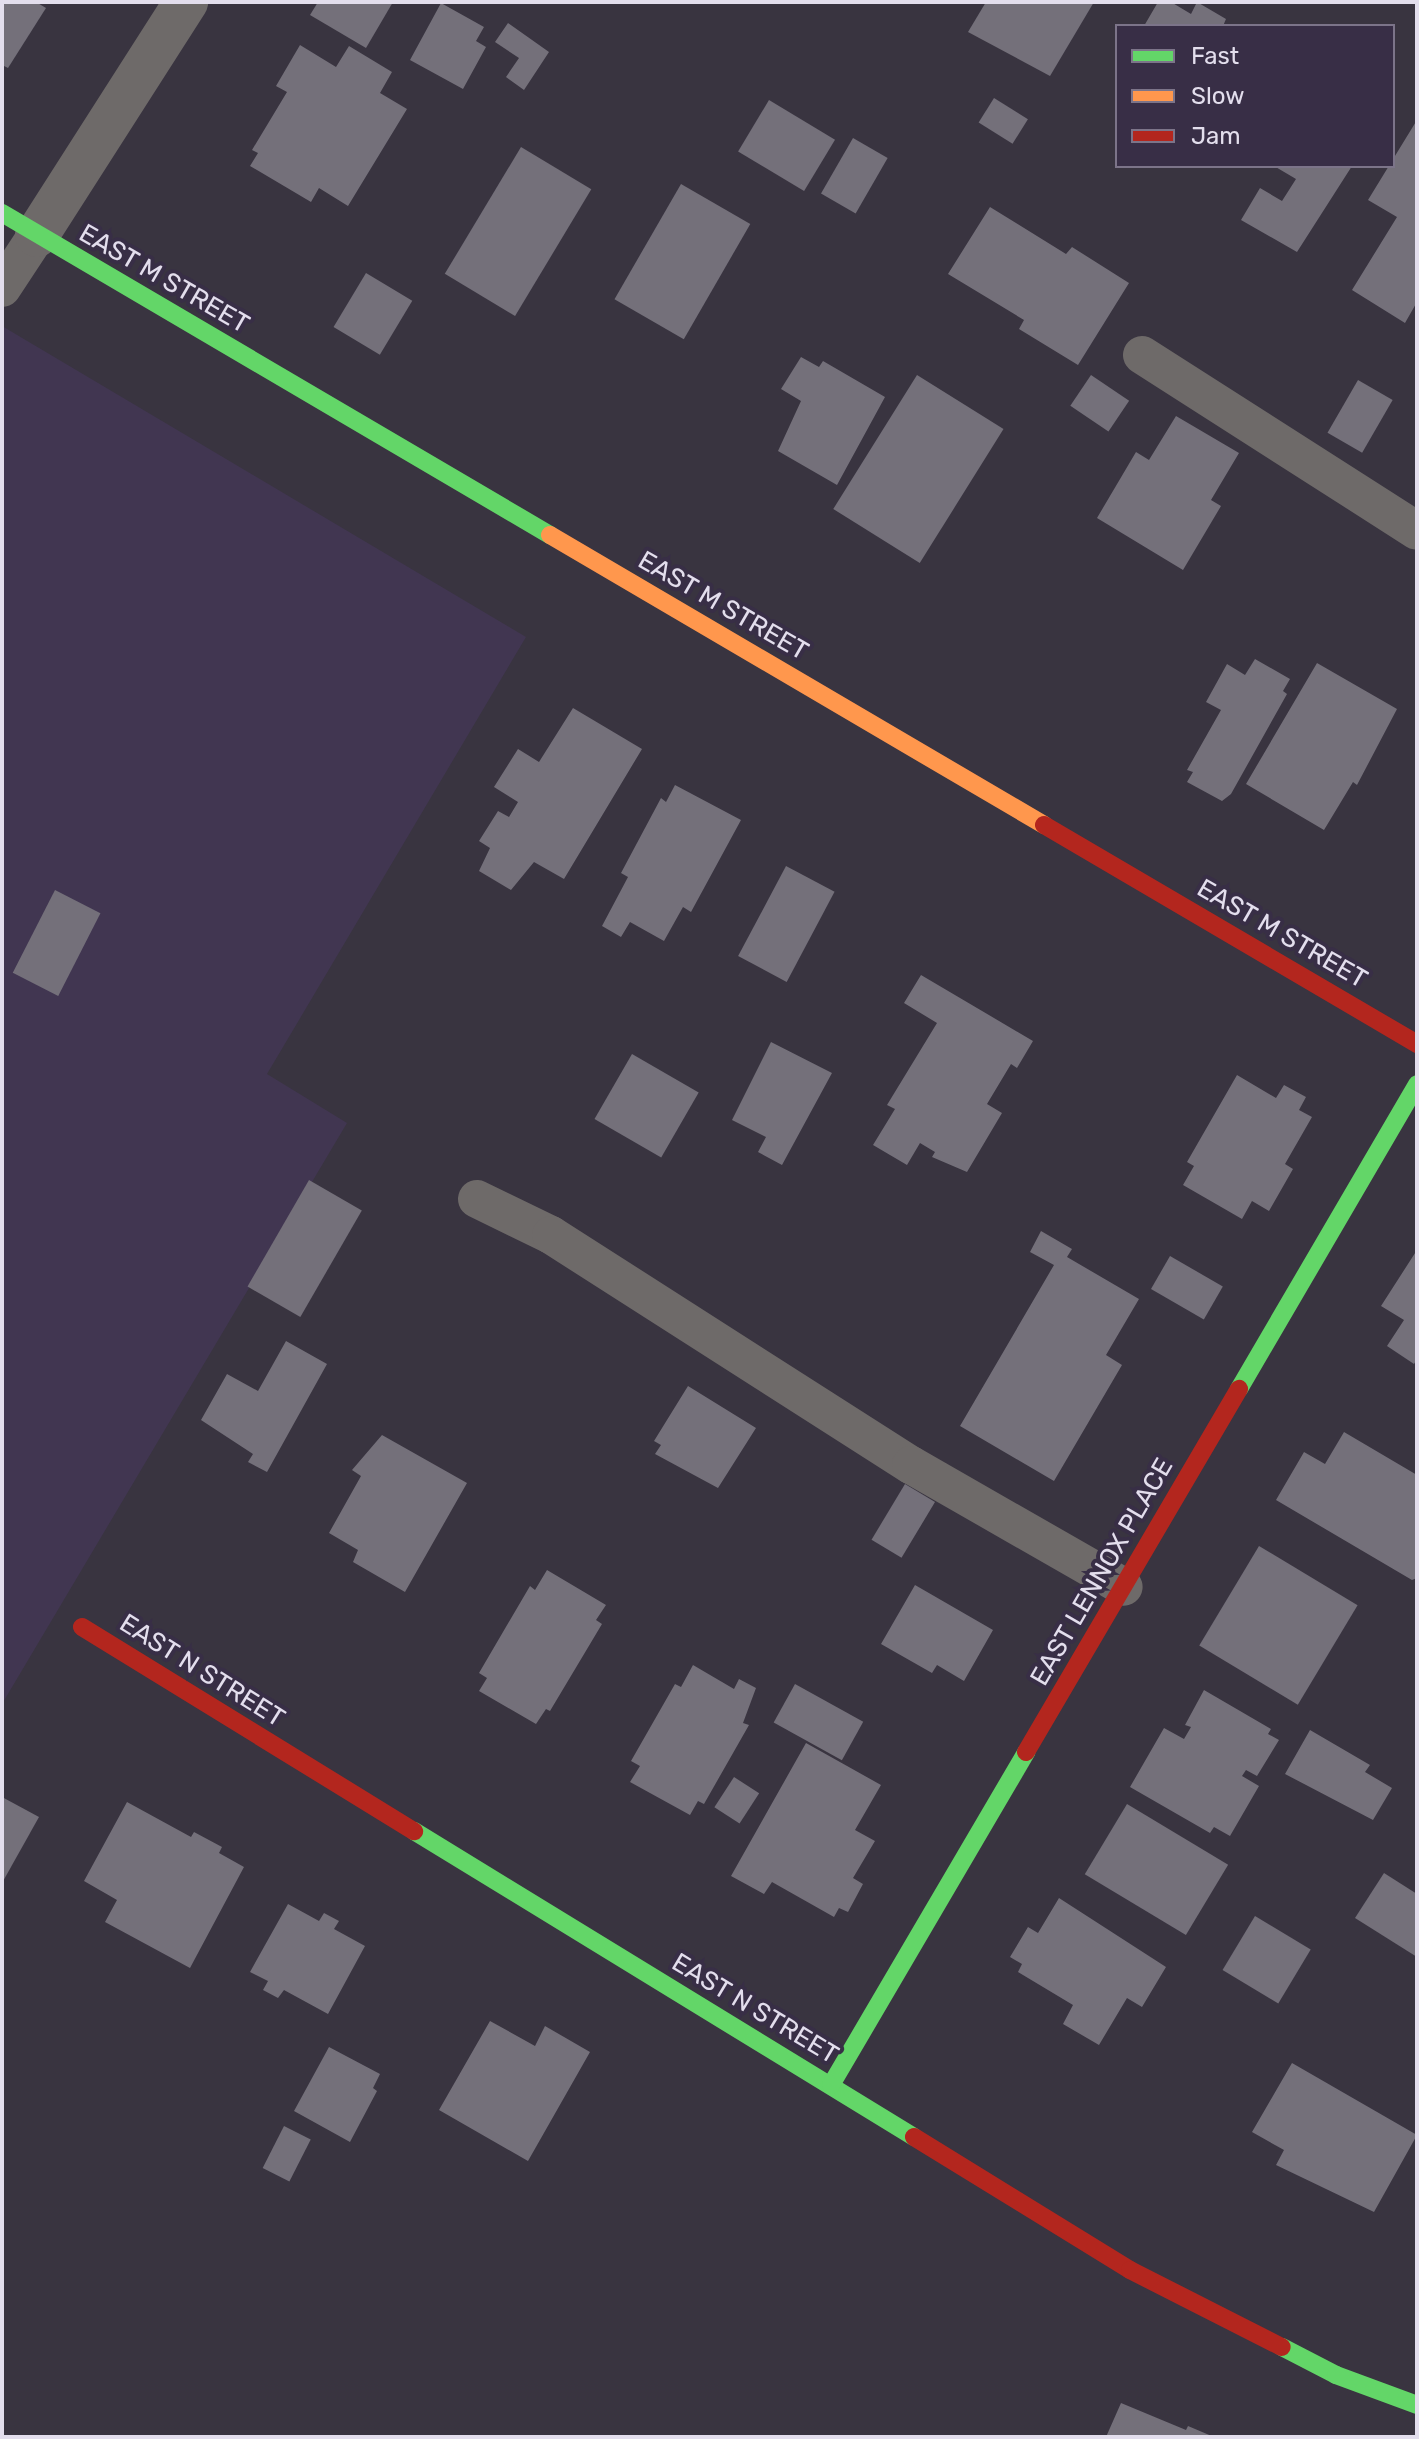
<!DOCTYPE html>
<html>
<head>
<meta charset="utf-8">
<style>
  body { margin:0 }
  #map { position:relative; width:1419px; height:2439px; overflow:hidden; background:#393440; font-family:Rubik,sans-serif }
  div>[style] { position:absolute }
  .built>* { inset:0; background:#413651 }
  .building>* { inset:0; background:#74707a; transform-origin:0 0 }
  .lane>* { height:38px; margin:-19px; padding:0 19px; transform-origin:19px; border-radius:19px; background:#6e6a69 }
  .street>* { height:44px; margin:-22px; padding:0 22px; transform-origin:22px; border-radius:22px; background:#6e6a69 }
  .fast>* { height:18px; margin:-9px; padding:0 9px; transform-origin:9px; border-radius:9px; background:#63d668 }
  .slow>* { height:18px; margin:-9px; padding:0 9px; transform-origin:9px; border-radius:9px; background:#ff974d }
  .jam>* { height:18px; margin:-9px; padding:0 9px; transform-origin:9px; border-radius:9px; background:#b3261e }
  span { translate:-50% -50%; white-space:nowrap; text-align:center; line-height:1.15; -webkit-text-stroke:8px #382e46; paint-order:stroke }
  .street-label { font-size:26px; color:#e3deed }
  .frame { position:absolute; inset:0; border:4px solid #e3deed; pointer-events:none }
  .legend { position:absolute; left:1115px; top:24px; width:280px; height:144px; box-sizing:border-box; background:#382e46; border:2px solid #7c7489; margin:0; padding:10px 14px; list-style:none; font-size:24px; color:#e3deed }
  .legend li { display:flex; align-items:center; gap:16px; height:40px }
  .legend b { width:40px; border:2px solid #7c7489 }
</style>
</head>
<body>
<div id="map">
  <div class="built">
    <div style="clip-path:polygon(2px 326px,526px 637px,267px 1074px,347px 1123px,2px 1704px)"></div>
  </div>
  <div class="building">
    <div style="clip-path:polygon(2px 2px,36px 2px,46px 8px,8px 68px,2px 65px)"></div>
    <div style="clip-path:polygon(318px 2px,393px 2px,366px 48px,310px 15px)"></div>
    <div style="clip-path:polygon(986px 2px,1094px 2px,1050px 76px,968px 32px)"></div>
    <div style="clip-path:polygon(1158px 2px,1171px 2px,1191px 14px,1197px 2px,1226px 19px,1223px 26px,1144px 26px)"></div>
    <div style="clip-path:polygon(441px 3px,484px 27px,476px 41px,486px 47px,463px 89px,410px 60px)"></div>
    <div style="clip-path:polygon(508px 23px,549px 52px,524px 90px,506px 77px,519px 58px,495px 42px)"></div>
    <div style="clip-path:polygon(300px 45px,336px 67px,349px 46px,392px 72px,380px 93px,407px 109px,348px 206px,319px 188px,311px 202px,250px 166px,258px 153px,252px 150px,287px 92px,276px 86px)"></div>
    <div style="left:994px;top:98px;width:40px;height:29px;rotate:32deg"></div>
    <div style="left:769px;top:100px;width:77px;height:60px;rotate:31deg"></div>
    <div style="clip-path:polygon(1417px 120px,1417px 302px,1405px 323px,1352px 290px,1397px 217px,1368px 200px)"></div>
    <div style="left:853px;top:138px;width:40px;height:64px;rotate:30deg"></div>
    <div style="left:521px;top:147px;width:82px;height:148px;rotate:31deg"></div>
    <div style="clip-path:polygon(1274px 166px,1352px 166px,1297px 252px,1241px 220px,1260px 188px,1282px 201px,1296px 179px)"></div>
    <div style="left:681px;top:184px;width:80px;height:133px;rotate:30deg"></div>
    <div style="clip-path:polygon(990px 207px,1066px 254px,1072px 247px,1129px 283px,1078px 365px,1019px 329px,1024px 320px,948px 274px)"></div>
    <div style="left:366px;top:273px;width:54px;height:63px;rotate:31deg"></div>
    <div style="clip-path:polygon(801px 357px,819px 367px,823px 361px,885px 397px,837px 485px,778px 451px,801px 401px,781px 389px)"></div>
    <div style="left:917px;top:375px;width:102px;height:158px;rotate:32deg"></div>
    <div style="left:1091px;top:375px;width:46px;height:37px;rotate:34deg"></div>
    <div style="left:1358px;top:380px;width:40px;height:61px;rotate:30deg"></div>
    <div style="clip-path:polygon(1176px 416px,1239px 453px,1211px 500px,1221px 506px,1183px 570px,1097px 518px,1136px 452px,1149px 460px)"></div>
    <div style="clip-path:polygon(1255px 659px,1290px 679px,1283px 691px,1287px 694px,1231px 794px,1222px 801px,1187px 782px,1193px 772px,1187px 770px,1221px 710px,1206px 702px,1227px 664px,1245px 675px)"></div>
    <div style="clip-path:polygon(1317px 663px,1397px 709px,1357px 785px,1353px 782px,1324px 830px,1246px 784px)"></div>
    <div style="clip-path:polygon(573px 708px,642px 749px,564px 879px,534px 862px,511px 890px,479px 871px,490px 848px,479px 841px,498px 811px,509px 817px,518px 802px,494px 787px,518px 749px,539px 762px)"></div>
    <div style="clip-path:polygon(675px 785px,741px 820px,691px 912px,683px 907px,664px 941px,630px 922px,621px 937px,602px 926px,628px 877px,621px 873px,661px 798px,666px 802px)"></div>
    <div style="left:786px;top:866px;width:55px;height:102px;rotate:28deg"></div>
    <div style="left:55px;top:890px;width:51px;height:93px;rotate:27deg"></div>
    <div style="clip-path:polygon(921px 975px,1033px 1041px,1017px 1068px,1011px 1064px,987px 1104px,1002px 1113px,967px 1172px,932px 1157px,935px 1152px,920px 1143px,907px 1165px,873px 1145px,895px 1109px,887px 1105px,937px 1023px,904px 1003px)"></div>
    <div style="clip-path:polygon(771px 1042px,832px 1073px,782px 1165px,758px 1152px,766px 1137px,732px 1120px)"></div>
    <div style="left:632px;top:1054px;width:77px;height:75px;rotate:30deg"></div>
    <div style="clip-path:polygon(1237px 1075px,1276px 1098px,1284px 1085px,1306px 1097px,1299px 1110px,1312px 1117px,1285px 1164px,1293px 1169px,1269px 1211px,1252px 1201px,1242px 1219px,1183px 1185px,1194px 1166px,1187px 1162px)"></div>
    <div style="left:309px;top:1180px;width:61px;height:123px;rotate:30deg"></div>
    <div style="clip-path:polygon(1041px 1231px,1072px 1249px,1067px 1257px,1139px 1299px,1106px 1355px,1122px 1365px,1054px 1481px,960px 1426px,1054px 1265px,1030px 1252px)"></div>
    <div style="clip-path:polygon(1417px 1250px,1417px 1359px,1414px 1364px,1387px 1346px,1404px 1320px,1381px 1306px)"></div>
    <div style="left:1170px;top:1256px;width:61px;height:38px;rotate:30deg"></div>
    <div style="clip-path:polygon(286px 1341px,327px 1364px,267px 1472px,248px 1462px,253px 1454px,201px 1420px,227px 1374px,258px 1391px)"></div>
    <div style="clip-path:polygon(688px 1386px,756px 1428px,718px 1488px,655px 1454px,661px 1445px,654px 1441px)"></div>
    <div style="clip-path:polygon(1344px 1432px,1417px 1475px,1417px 1578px,1412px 1580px,1276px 1500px,1304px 1452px,1325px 1464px)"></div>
    <div style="clip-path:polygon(382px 1435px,467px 1483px,405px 1592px,353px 1562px,358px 1550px,329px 1533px,361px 1476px,352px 1470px)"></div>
    <div style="left:905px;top:1484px;width:35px;height:65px;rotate:31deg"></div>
    <div style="left:1259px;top:1546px;width:115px;height:116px;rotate:31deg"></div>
    <div style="clip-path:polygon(547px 1570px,606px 1605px,596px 1620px,602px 1624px,550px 1711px,546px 1709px,536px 1724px,479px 1691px,487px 1678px,479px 1673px,530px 1586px,535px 1590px)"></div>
    <div style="clip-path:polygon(915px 1585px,993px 1630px,964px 1681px,937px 1665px,932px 1673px,881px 1644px)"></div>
    <div style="clip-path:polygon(693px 1665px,734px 1689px,739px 1679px,756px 1688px,743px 1723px,749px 1725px,704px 1804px,698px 1801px,690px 1815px,630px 1782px,640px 1766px,631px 1761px,675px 1684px,681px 1687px)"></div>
    <div style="left:795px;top:1684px;width:78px;height:44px;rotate:29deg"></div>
    <div style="clip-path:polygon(1204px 1690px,1271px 1729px,1268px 1734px,1279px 1740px,1257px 1776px,1246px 1770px,1242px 1776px,1259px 1786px,1230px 1836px,1214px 1827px,1210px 1833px,1130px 1787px,1164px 1728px,1184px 1739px,1191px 1727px,1185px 1725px)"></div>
    <div style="clip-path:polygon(1310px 1730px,1370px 1765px,1365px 1772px,1392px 1788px,1373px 1820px,1285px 1774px)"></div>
    <div style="clip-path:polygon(806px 1743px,881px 1785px,855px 1830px,875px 1841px,853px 1878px,863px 1884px,848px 1912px,839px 1908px,834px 1917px,772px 1882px,764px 1894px,731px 1876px)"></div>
    <div style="left:734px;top:1777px;width:30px;height:36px;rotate:33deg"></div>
    <div style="clip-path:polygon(2px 1797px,39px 1817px,2px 1883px)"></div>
    <div style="clip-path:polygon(127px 1802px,191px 1837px,194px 1832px,222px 1847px,219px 1853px,244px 1867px,190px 1968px,105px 1922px,117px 1900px,84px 1881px)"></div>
    <div style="left:1127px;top:1804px;width:118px;height:82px;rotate:31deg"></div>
    <div style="clip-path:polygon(1384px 1873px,1417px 1894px,1417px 1957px,1355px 1918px)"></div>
    <div style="clip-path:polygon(1059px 1898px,1166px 1967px,1142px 2007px,1127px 1998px,1099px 2045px,1063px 2024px,1073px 2005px,1018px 1972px,1022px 1964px,1010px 1957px,1028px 1927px,1038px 1933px)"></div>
    <div style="clip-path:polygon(288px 1904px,319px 1921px,324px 1913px,339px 1921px,334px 1929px,365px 1946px,328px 2014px,284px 1990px,278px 1998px,263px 1990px,268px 1981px,250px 1972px)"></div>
    <div style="left:1255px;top:1916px;width:65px;height:63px;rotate:31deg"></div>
    <div style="clip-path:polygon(490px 2021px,535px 2046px,545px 2026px,590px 2052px,528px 2161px,439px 2110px)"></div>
    <div style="clip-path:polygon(329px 2047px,380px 2074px,373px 2088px,377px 2091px,350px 2142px,294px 2111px)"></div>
    <div style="clip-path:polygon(1292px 2063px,1417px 2135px,1374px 2212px,1276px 2165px,1284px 2150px,1252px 2132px)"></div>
    <div style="left:284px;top:2126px;width:30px;height:47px;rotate:27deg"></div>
    <div style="clip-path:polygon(1121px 2403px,1186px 2430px,1188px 2426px,1214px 2437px,1106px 2437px)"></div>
  </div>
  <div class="lane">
    <div style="left:2px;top:288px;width:64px;rotate:-56.6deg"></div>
    <div style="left:1142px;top:355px;width:326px;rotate:32.6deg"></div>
    <div style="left:477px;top:1199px;width:82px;rotate:25.9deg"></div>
    <div style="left:551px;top:1235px;width:427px;rotate:32.6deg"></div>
    <div style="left:911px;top:1465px;width:245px;rotate:29.8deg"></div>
  </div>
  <div class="street">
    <div style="left:37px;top:235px;width:277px;rotate:-57.4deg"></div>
  </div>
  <div class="fast">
    <div style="left:2px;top:213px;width:636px;rotate:30.44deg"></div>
    <div style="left:1239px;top:1389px;width:353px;rotate:-59.7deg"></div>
    <div style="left:414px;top:1831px;width:586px;rotate:31.47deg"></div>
    <div style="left:831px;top:2085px;width:386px;rotate:-59.6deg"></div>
    <div style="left:1282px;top:2347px;width:61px;rotate:27.4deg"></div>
    <div style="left:1336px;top:2375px;width:86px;rotate:20.3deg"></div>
  </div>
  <div class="slow">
    <div style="left:550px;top:535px;width:573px;rotate:30.41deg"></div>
  </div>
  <div class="jam">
    <div style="left:1044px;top:825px;width:433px;rotate:30.4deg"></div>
    <div style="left:82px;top:1627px;width:390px;rotate:31.6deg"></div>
    <div style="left:1026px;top:1752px;width:421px;rotate:-59.6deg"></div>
    <div style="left:914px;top:2137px;width:254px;rotate:31.6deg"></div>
    <div style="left:1130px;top:2270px;width:170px;rotate:26.9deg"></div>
  </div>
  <div class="street-label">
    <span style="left:164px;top:279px;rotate:30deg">EAST M STREET</span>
    <span style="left:723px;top:606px;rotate:30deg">EAST M STREET</span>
    <span style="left:1282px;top:934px;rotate:30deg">EAST M STREET</span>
    <span style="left:1102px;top:1572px;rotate:-60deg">EAST LENNOX PLACE</span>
    <span style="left:202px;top:1671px;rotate:32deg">EAST N STREET</span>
    <span style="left:755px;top:2009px;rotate:31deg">EAST N STREET</span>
  </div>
  <div class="frame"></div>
  <ul class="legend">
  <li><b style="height:10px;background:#63d668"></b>Fast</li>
  <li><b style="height:10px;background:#ff974d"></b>Slow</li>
  <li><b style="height:10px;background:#b3261e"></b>Jam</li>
  </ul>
</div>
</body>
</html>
